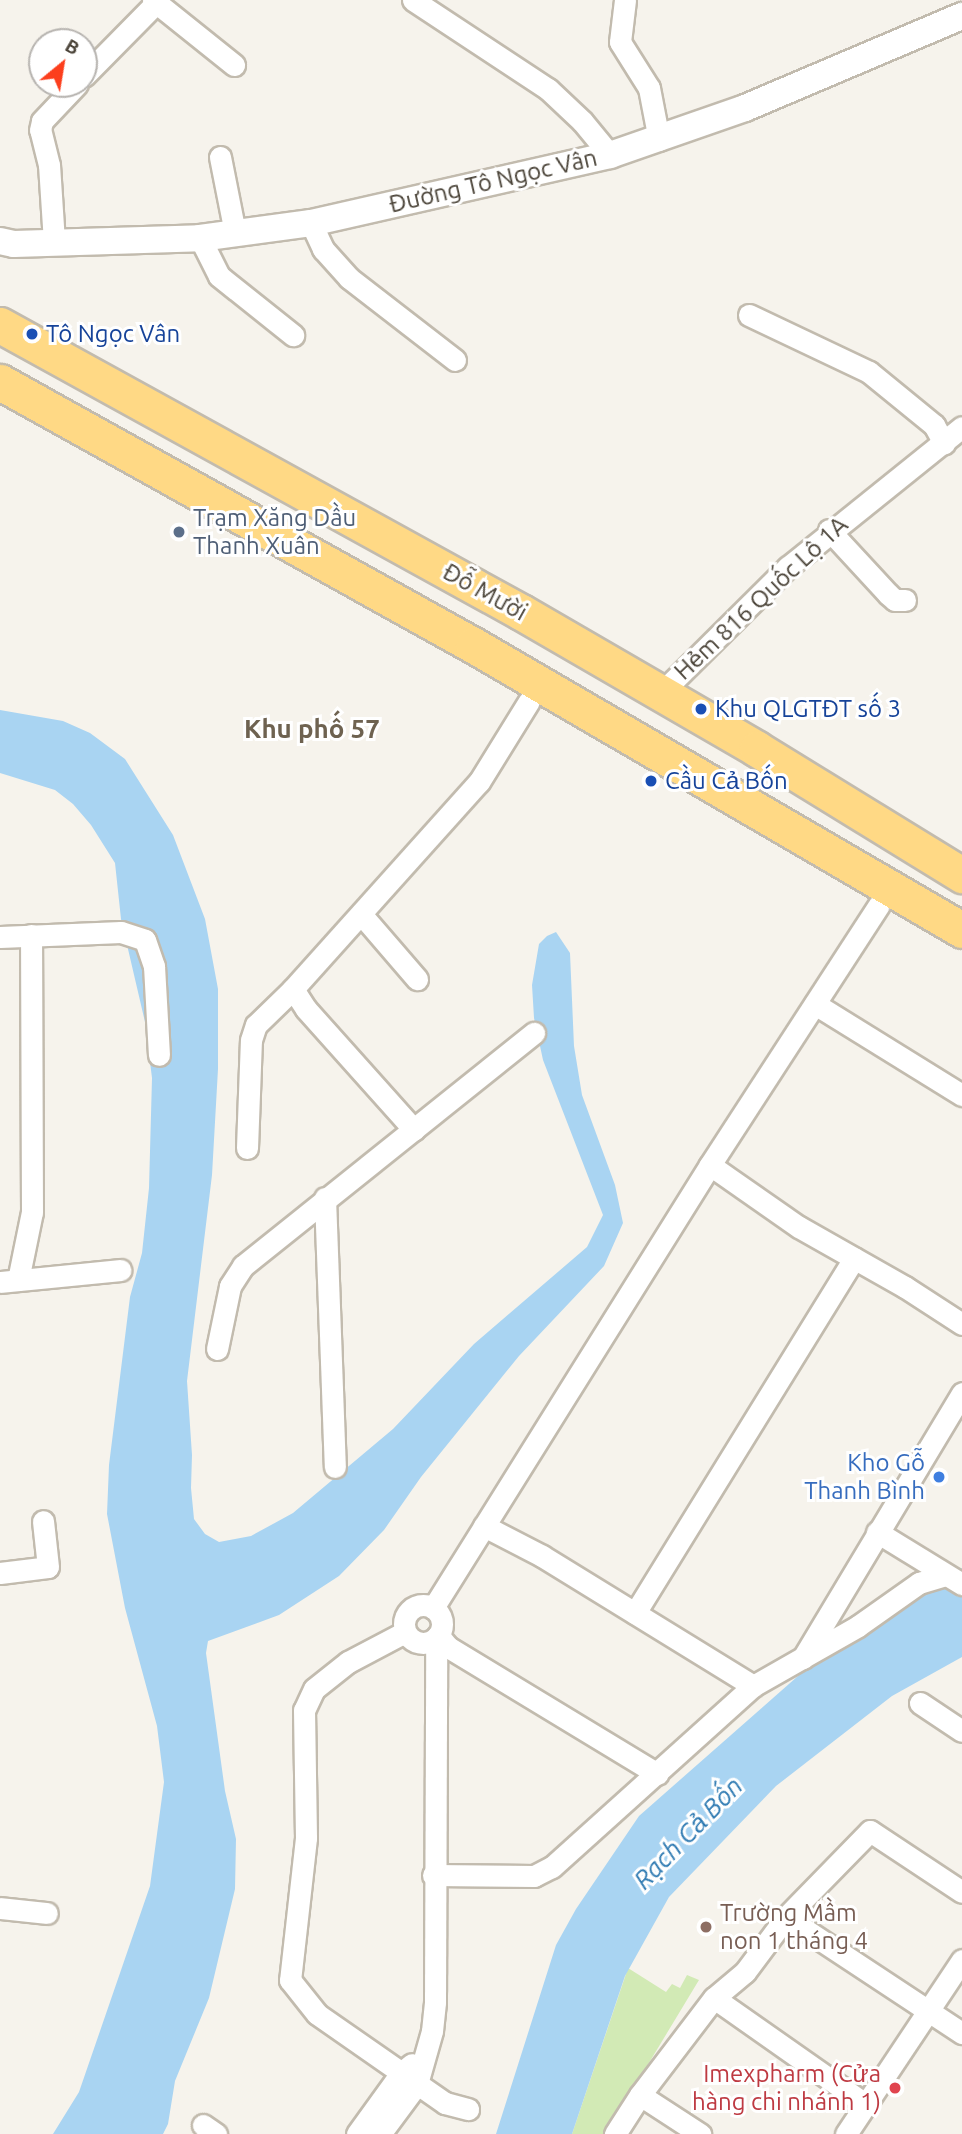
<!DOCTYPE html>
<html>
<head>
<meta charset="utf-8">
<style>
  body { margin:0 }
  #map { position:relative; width:962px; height:2134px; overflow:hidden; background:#f6f3ec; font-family:Ubuntu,sans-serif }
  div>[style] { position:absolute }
  .green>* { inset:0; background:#d2eab5 }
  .water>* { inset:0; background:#a9d4f2 }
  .roads { filter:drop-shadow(2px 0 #c2bbae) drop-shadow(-2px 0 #c2bbae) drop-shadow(0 2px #c2bbae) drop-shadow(0 -2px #c2bbae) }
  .minor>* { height:21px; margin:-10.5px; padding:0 10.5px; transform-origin:10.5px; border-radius:10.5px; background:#fff }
  .minor>.ring { margin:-10.5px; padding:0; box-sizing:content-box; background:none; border:21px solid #fff; border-radius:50% }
  .tertiary>* { height:26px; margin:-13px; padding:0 13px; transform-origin:13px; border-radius:13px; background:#fff }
  .trunk>* { height:35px; margin:-17.5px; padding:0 17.5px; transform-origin:17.5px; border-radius:17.5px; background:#ffd985 }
  .dots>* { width:19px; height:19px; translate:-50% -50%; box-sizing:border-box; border:4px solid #fff; border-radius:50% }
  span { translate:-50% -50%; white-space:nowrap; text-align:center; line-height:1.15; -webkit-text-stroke:6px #fff; paint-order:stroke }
  .street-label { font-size:24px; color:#4b4439 }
  .transit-label { font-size:24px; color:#164399 }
  .left { translate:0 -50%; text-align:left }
  .service-label { font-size:24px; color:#4e5e75 }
  .shop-label { font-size:24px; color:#366cbe }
  .right { translate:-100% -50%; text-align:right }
  .education-label { font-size:24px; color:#785e54 }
  .health-label { font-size:24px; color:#be3a42 }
  .neighbourhood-label { font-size:26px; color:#6e6250; font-weight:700 }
  .water-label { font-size:26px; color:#2e7ab2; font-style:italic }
  .north { position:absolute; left:28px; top:28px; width:70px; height:70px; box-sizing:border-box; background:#fff; border:2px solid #b7b4b0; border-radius:50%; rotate:30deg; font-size:19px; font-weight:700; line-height:28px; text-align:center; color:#4b4439 }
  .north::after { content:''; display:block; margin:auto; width:24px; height:32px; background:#fc3f1d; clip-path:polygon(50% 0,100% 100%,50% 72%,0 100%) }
</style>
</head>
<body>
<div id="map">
  <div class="green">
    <div style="clip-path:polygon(628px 1968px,666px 1992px,672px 1984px,680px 1988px,687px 1975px,699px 1980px,606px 2134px,572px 2134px)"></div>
  </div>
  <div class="water">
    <div style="clip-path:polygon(0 710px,63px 721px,90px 733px,125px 759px,173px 835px,205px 919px,218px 989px,218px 1069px,212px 1175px,187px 1381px,192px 1455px,191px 1488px,194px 1519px,205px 1534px,219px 1542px,251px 1536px,293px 1513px,393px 1429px,474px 1344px,587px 1247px,603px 1215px,543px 1060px,534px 1018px,532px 985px,539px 944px,547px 936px,556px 932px,570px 953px,574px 1046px,582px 1095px,615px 1185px,623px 1223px,604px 1266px,519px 1356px,421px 1477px,384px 1530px,339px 1576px,279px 1615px,208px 1641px,206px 1653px,225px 1791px,236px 1839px,235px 1889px,209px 1998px,175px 2081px,168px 2124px,163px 2134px,53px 2134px,79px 2092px,150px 1886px,164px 1782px,157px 1726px,125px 1608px,107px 1514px,109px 1465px,130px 1297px,142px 1253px,149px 1188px,152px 1078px,145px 1022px,121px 919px,115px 863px,91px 825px,73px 804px,55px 790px,0 773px)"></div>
    <div style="clip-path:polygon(962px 1568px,962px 1657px,892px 1696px,776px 1786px,669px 1897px,625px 1976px,572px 2134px,496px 2134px,556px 1945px,576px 1909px,639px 1816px,815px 1661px)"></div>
  </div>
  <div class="roads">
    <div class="minor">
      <div style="left:153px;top:0;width:104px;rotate:38.7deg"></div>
      <div style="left:413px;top:0;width:162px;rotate:33.4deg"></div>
      <div style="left:548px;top:89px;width:47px;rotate:43.3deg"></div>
      <div style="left:582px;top:121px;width:44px;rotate:50.5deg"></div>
      <div style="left:625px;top:0;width:42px;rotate:96.8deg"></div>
      <div style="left:620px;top:42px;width:54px;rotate:57.8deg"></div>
      <div style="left:649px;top:88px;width:53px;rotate:79.1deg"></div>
      <div style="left:84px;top:76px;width:103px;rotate:-45.4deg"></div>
      <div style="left:220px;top:157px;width:77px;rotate:78.8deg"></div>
      <div style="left:311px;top:223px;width:29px;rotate:65deg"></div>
      <div style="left:323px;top:249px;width:39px;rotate:48deg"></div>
      <div style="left:349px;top:278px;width:134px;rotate:37.7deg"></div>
      <div style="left:200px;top:238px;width:42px;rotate:63.4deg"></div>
      <div style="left:219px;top:276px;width:95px;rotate:38.6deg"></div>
      <div style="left:54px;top:242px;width:77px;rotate:-93.7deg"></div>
      <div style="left:49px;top:165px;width:36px;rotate:-104deg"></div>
      <div style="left:40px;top:130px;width:9px;rotate:-77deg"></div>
      <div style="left:42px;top:121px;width:51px;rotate:-46.6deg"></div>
      <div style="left:749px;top:315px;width:133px;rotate:25.4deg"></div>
      <div style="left:869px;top:372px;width:84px;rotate:39.2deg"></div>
      <div style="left:934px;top:425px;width:21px;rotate:61deg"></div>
      <div style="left:829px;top:530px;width:87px;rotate:47.3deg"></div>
      <div style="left:888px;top:594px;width:9px;rotate:41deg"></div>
      <div style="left:895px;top:600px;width:10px"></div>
      <div style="left:661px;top:693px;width:179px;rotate:-44.8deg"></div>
      <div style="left:788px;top:567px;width:223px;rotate:-38.8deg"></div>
      <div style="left:361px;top:914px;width:86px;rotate:49.3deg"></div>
      <div style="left:0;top:937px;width:121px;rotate:-2.4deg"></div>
      <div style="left:121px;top:932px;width:25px;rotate:18deg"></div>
      <div style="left:145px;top:940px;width:28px;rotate:71deg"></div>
      <div style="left:154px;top:966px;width:89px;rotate:86.8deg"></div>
      <div style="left:293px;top:989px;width:24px;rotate:57deg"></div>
      <div style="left:306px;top:1009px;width:162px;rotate:48.2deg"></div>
      <div style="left:815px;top:1004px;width:173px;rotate:31.8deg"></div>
      <div style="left:247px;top:1148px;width:108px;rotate:-87.9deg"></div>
      <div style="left:251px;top:1040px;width:16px;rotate:-72deg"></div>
      <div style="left:256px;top:1025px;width:52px;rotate:-44.2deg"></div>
      <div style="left:293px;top:989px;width:278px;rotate:-48.1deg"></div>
      <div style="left:479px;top:782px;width:95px;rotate:-58.3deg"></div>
      <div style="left:710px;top:1165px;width:108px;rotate:34.9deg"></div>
      <div style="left:799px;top:1227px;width:122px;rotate:29.5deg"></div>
      <div style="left:905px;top:1287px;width:68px;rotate:33deg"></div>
      <div style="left:325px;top:1198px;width:269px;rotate:87.9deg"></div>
      <div style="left:18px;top:1280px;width:69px;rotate:-78.4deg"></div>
      <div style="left:32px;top:1212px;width:277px;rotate:-90.2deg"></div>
      <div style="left:0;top:1282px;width:121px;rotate:-5.7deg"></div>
      <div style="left:217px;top:1349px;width:64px;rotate:-78.3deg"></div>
      <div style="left:230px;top:1286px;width:24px;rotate:-57deg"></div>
      <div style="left:243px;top:1266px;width:373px;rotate:-38.7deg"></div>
      <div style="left:484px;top:1526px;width:65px;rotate:27.3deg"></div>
      <div style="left:542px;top:1556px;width:248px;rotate:31.6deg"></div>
      <div style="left:877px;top:1532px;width:100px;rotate:31.5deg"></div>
      <div style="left:0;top:1573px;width:48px;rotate:-7.1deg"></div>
      <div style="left:48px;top:1567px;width:46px;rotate:-96.2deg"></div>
      <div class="ring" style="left:404px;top:1605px;width:17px;height:17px"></div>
      <div style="left:433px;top:1608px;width:522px;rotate:-57.98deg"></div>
      <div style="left:710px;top:1165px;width:310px;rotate:-57deg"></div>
      <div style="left:635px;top:1613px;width:417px;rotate:-58.3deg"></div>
      <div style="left:405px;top:1632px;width:64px;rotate:152.2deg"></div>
      <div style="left:348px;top:1662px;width:43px;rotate:141.5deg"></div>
      <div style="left:314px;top:1689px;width:23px;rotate:115deg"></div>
      <div style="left:304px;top:1710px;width:128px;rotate:89.1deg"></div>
      <div style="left:306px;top:1838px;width:143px;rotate:96.4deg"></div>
      <div style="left:290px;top:1980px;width:43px;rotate:51.5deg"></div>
      <div style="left:317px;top:2014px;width:156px;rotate:34.8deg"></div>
      <div style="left:445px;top:2103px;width:24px;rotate:15deg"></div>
      <div style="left:438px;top:1635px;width:16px;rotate:50deg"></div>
      <div style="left:448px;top:1647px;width:245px;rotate:31.2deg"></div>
      <div style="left:803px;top:1658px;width:309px;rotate:-59deg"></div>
      <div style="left:920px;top:1703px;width:50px;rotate:33.7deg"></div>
      <div style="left:433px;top:1875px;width:101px;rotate:0.6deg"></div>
      <div style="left:534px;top:1876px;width:20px;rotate:-27deg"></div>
      <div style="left:552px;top:1867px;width:270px;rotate:-42deg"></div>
      <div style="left:753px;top:1686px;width:121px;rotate:-29.7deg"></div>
      <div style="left:858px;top:1626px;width:75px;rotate:-35.2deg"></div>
      <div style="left:919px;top:1583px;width:27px;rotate:-17deg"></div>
      <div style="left:0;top:1908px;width:47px;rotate:6.1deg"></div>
      <div style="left:786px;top:1917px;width:211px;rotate:33.4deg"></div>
      <div style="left:714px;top:1998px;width:186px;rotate:35.1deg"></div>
      <div style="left:640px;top:2095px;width:72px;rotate:33deg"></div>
      <div style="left:203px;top:2125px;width:16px;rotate:35deg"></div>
      <div style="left:357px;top:2134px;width:75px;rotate:-54.2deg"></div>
      <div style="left:401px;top:2073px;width:14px;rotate:-39deg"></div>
      <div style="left:380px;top:2134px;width:62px;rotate:-53.5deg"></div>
      <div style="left:417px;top:2084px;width:55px;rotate:-74.2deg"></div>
      <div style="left:432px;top:2031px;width:29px;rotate:-84deg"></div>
      <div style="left:435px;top:2002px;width:363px;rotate:-89.8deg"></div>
      <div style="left:615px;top:2134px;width:46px;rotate:-57.3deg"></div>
      <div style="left:640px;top:2095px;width:122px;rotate:-52.7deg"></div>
      <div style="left:714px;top:1998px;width:40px;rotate:-40deg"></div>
      <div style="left:745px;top:1972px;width:69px;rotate:-53.3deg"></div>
      <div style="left:786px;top:1917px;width:120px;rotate:-45.7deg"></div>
      <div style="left:870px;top:1831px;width:110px;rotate:33.5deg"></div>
      <div style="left:846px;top:2134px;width:209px;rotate:-56.3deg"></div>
    </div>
    <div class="tertiary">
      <div style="left:0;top:241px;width:14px;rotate:12deg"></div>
      <div style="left:14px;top:244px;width:186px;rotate:-1.8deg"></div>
      <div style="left:200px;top:238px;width:112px;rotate:-7.7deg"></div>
      <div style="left:311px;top:223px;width:307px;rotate:-12.8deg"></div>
      <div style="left:610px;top:155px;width:143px;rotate:-19.2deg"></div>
      <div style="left:745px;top:108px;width:236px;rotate:-23deg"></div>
    </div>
    <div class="trunk">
      <div style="left:0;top:325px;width:595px;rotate:28.85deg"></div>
      <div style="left:521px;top:612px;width:273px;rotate:30.1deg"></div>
      <div style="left:757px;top:749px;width:241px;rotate:31.6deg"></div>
      <div style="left:0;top:382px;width:541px;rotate:29.08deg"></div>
      <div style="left:473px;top:645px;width:566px;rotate:30.23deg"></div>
    </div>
  </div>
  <div class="dots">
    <div style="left:32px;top:334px;background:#1a4fb4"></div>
    <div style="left:179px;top:532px;background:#5c6f8a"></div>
    <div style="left:701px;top:709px;background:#1a4fb4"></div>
    <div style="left:651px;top:781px;background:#1a4fb4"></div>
    <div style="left:939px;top:1477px;background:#3f7fe0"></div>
    <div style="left:706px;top:1927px;background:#8d6e63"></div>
    <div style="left:895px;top:2088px;background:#e0444e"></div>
  </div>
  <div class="street-label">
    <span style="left:493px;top:181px;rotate:-13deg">Đường Tô Ngọc Vân</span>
    <span style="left:485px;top:592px;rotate:29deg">Đỗ Mười</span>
    <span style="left:761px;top:598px;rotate:-43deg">Hẻm 816 Quốc Lộ 1A</span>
  </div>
  <div class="transit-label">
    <span class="left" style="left:46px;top:334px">Tô Ngọc Vân</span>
    <span class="left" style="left:715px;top:709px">Khu QLGTĐT số 3</span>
    <span class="left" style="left:665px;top:781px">Cầu Cả Bốn</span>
  </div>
  <div class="service-label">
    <span class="left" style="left:193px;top:532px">Trạm Xăng Dầu<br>Thanh Xuân</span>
  </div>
  <div class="shop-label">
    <span class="right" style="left:925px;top:1477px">Kho Gỗ<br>Thanh Bình</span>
  </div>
  <div class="education-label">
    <span class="left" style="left:720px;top:1927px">Trường Mầm<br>non 1 tháng 4</span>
  </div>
  <div class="health-label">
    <span class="right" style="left:881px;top:2088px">Imexpharm (Cửa<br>hàng chi nhánh 1)</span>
  </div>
  <div class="neighbourhood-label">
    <span style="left:312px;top:729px">Khu phố 57</span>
  </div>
  <div class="water-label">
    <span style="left:688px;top:1833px;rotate:-46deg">Rạch Cả Bốn</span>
  </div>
  <div class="north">B</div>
</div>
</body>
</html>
